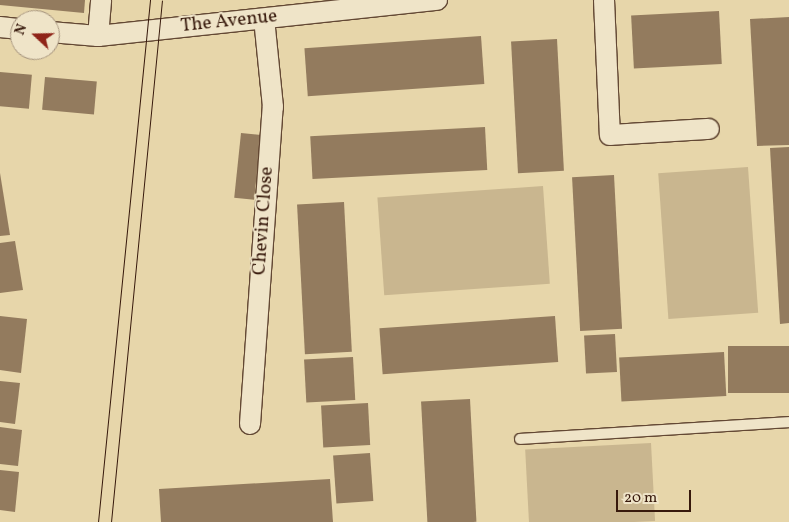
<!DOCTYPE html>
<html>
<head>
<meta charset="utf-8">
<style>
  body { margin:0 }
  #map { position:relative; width:789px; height:522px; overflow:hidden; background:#e7d6aa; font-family:Vollkorn,serif }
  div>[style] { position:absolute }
  .green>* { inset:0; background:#c9b68f; transform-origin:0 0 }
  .building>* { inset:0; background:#937b5e; transform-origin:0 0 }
  .roads { filter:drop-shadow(1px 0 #634834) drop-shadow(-1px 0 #634834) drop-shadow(0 1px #634834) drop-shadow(0 -1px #634834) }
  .lane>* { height:10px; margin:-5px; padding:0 5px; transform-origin:5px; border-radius:5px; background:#efe4c8 }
  .street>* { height:20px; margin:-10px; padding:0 10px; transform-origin:10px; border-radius:10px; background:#efe4c8 }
  .tram>* { height:1px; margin:-0.5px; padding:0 0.5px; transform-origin:0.5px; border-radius:0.5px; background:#37190c }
  span { translate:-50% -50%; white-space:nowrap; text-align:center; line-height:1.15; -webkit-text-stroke:4px #efe4c8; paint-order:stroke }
  .street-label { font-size:19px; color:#37190c }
  .north { position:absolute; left:10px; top:10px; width:50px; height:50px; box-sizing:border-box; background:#efe4c8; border:1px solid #a5937d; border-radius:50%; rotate:291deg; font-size:14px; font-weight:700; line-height:20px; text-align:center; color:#37190c }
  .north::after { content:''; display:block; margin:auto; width:18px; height:22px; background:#8f2418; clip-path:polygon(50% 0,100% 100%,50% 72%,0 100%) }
  .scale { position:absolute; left:616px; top:490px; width:75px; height:22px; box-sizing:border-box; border:2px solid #37190c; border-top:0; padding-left:6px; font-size:15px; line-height:18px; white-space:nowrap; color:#37190c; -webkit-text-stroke:4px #efe4c8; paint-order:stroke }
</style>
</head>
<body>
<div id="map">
  <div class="green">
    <div style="left:748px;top:167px;width:146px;height:90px;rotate:86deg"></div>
    <div style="left:543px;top:186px;width:98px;height:166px;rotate:86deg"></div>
    <div style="left:651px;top:443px;width:78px;height:126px;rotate:87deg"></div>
  </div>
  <div class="building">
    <div style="clip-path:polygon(0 0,85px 0,84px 13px,0 5px)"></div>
    <div style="left:719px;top:11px;width:53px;height:88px;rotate:87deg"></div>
    <div style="clip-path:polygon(789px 17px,789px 145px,757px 146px,750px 19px)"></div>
    <div style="left:481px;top:36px;width:48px;height:177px;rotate:86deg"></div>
    <div style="left:557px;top:39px;width:132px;height:46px;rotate:87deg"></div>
    <div style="left:0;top:72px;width:32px;height:34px;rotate:5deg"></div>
    <div style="left:45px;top:77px;width:52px;height:33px;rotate:5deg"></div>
    <div style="left:485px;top:127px;width:43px;height:175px;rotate:87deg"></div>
    <div style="left:241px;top:133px;width:20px;height:65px;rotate:6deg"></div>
    <div style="clip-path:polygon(789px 147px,789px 323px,780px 324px,770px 148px)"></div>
    <div style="clip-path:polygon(0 173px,10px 235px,0 236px)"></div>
    <div style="left:614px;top:175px;width:154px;height:42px;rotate:87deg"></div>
    <div style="left:344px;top:202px;width:150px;height:47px;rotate:87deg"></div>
    <div style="clip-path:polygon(15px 241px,23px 290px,0 293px,0 243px)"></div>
    <div style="clip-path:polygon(0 316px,27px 319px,21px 373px,0 370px)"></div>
    <div style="left:555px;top:316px;width:46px;height:176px;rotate:86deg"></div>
    <div style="left:615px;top:334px;width:38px;height:31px;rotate:87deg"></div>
    <div style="left:789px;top:346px;width:47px;height:61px;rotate:90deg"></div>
    <div style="left:724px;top:352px;width:44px;height:105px;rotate:87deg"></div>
    <div style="left:353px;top:357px;width:43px;height:49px;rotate:87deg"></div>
    <div style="clip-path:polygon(0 381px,20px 383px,15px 424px,0 422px)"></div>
    <div style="left:470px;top:399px;width:123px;height:49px;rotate:87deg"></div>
    <div style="left:368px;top:403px;width:42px;height:47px;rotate:87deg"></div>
    <div style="clip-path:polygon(0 427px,22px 430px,18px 466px,0 464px)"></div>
    <div style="left:370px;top:453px;width:48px;height:37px;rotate:86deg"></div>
    <div style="clip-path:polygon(0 470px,19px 472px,15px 512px,0 510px)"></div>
    <div style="clip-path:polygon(330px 479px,333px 522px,161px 522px,159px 489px)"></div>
  </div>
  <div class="roads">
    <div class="lane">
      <div style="left:520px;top:439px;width:270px;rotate:-3.6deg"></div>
    </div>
    <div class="street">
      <div style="left:604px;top:0;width:135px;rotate:87.5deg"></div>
      <div style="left:610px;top:135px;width:99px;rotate:-3.5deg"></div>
      <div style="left:0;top:27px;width:20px;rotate:6deg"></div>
      <div style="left:50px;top:32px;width:48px;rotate:4.8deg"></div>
      <div style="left:98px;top:36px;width:341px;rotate:-6.1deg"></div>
      <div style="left:98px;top:36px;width:36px;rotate:-85deg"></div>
      <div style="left:250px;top:424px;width:318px;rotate:-85.9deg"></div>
      <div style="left:273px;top:107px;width:88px;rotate:-95.8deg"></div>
    </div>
  </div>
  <div class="tram">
    <div style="left:98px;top:522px;width:525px;rotate:-84.31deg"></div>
    <div style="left:111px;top:522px;width:524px;rotate:-84.42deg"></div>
  </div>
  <div class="street-label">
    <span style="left:229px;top:22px;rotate:-6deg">The Avenue</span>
    <span style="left:264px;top:221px;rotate:-86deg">Chevin Close</span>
  </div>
  <div class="north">N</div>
  <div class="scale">20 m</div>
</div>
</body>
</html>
